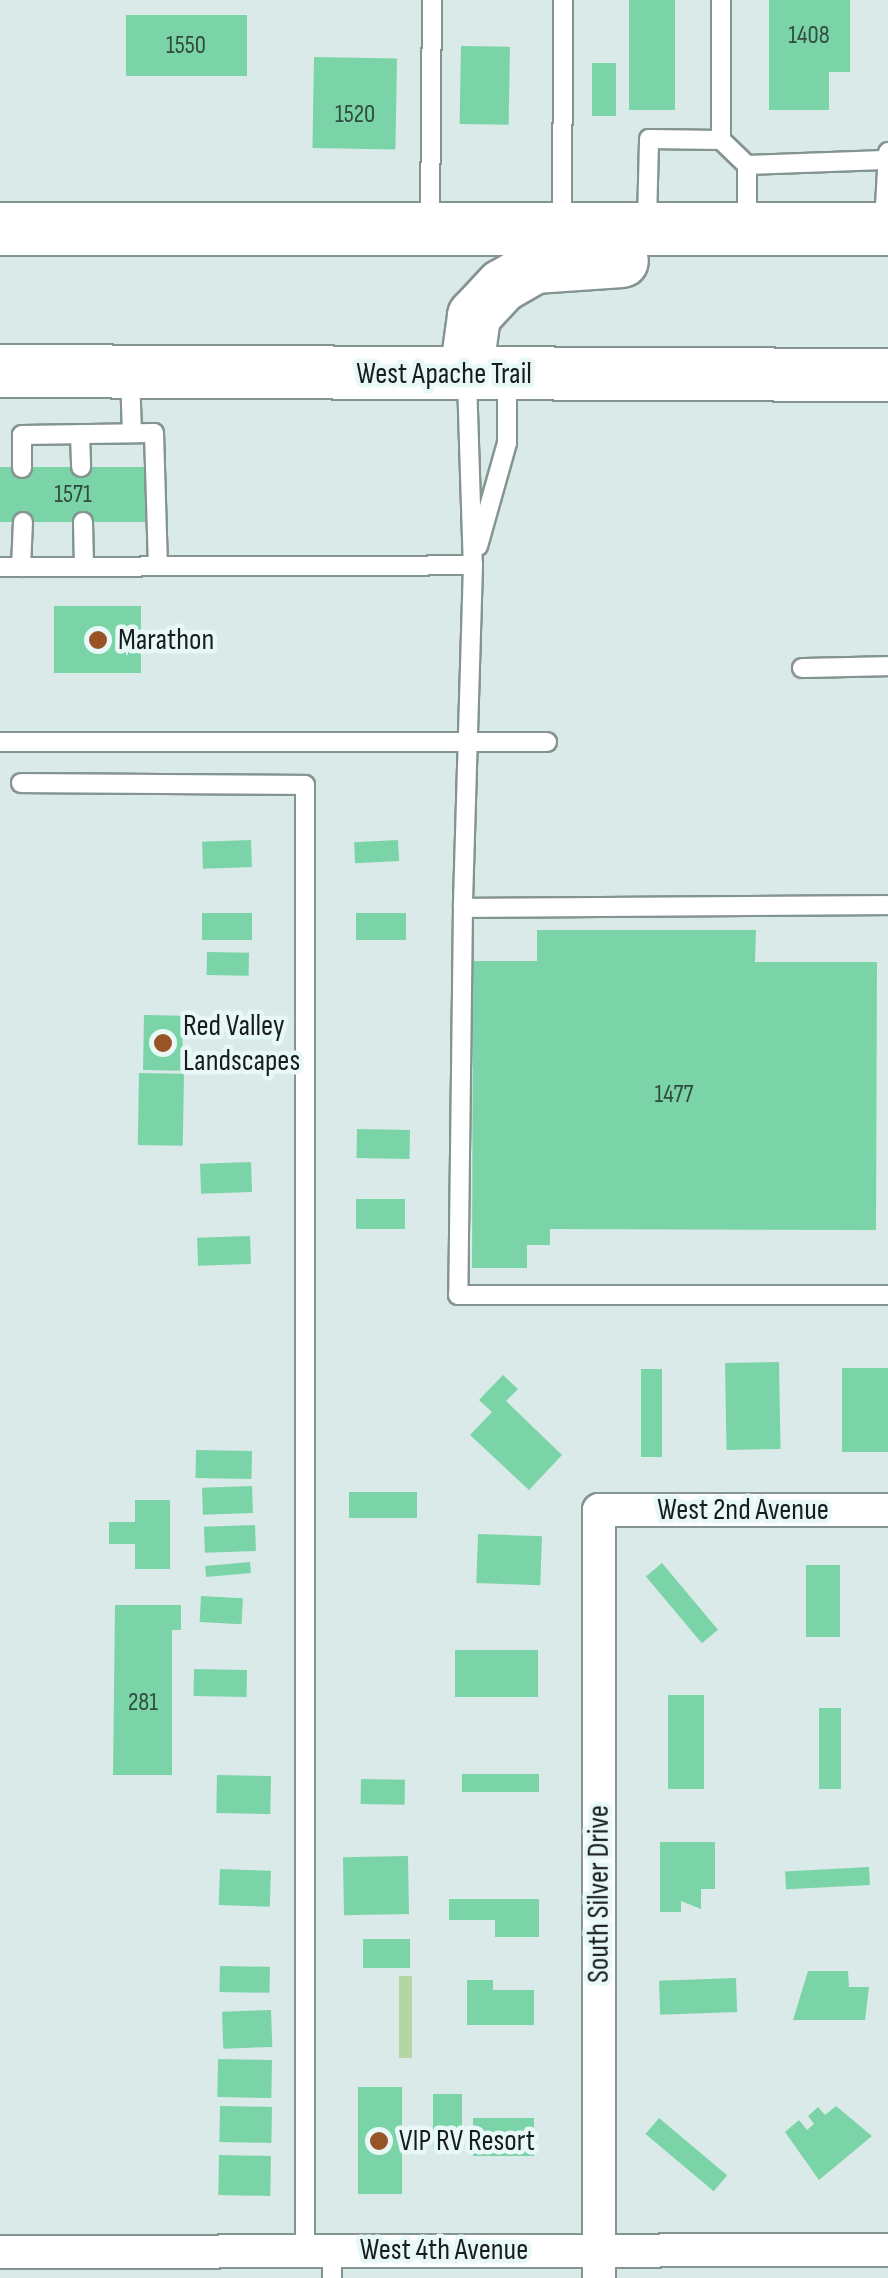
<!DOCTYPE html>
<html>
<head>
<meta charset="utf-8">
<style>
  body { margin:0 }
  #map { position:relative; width:888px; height:2278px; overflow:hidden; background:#daeae8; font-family:"Sofia Sans Condensed",sans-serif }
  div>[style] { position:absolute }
  .green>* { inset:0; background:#b5d5a2; transform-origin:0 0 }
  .building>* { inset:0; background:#7bd4a8; transform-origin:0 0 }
  .roads { filter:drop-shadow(2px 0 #849492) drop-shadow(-2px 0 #849492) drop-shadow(0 2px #849492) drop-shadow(0 -2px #849492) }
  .service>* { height:18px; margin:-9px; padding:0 9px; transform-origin:9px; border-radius:9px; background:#fff }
  .minor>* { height:32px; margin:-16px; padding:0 16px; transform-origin:16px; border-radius:16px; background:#fff }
  .primary>* { height:52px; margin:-26px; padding:0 26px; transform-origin:26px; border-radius:26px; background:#fff }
  .dots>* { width:28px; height:28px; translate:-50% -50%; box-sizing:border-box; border:5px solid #e7f8f6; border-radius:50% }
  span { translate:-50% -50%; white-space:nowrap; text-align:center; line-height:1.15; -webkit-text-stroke:9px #e7f8f6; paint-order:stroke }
  .number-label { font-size:25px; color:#304b3f }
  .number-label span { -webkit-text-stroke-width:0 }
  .street-label { font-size:30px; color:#171d1c }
  .poi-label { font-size:30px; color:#171d1c }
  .left { translate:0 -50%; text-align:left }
</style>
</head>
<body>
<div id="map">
  <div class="green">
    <div style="left:399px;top:1976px;width:13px;height:82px"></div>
  </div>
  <div class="building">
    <div style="left:629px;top:0;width:46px;height:110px"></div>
    <div style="clip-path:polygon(769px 0,850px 0,850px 72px,829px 72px,829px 110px,769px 110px)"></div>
    <div style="left:126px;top:15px;width:121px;height:61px"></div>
    <div style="left:461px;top:46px;width:49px;height:78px;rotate:1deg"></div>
    <div style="left:314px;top:57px;width:83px;height:91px;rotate:1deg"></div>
    <div style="left:592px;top:63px;width:24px;height:53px"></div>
    <div style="left:145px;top:467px;width:55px;height:145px;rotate:90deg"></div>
    <div style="left:141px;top:606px;width:67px;height:87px;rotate:90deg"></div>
    <div style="left:251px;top:840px;width:27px;height:49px;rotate:88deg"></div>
    <div style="left:398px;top:840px;width:21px;height:44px;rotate:87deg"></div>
    <div style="left:252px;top:913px;width:27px;height:50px;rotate:90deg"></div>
    <div style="left:356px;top:913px;width:50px;height:27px"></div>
    <div style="clip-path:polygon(537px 930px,756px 930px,755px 962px,877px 962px,876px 1230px,550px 1229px,550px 1245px,527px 1245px,527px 1268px,472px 1268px,473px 961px,537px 961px)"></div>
    <div style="left:207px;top:952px;width:42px;height:23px;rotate:1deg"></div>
    <div style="left:144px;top:1015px;width:39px;height:55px;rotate:1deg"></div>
    <div style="left:139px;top:1073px;width:45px;height:72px;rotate:1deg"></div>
    <div style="left:357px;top:1129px;width:53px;height:29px;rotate:1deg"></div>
    <div style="left:251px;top:1162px;width:30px;height:51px;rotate:88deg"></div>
    <div style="left:356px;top:1199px;width:49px;height:30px"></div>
    <div style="left:250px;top:1236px;width:28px;height:53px;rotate:88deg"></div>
    <div style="left:779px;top:1362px;width:87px;height:54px;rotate:89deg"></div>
    <div style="left:888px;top:1368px;width:84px;height:46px;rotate:90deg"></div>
    <div style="left:641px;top:1369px;width:21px;height:88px"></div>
    <div style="clip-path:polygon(503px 1375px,518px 1389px,506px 1401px,562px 1455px,529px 1490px,470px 1435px,492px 1412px,479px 1400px)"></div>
    <div style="left:196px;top:1450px;width:56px;height:28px;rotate:1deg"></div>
    <div style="left:252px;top:1486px;width:27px;height:50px;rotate:88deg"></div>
    <div style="left:417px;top:1492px;width:26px;height:68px;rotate:90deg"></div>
    <div style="clip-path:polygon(135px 1500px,170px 1500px,170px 1569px,135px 1569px,135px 1544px,109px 1544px,109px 1522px,135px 1522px)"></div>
    <div style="left:255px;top:1525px;width:26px;height:51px;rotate:88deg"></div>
    <div style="left:478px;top:1534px;width:64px;height:49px;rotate:2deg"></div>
    <div style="left:250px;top:1562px;width:11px;height:45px;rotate:85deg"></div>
    <div style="left:662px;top:1563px;width:87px;height:21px;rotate:50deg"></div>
    <div style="left:806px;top:1565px;width:34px;height:72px"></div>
    <div style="left:201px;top:1596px;width:42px;height:26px;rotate:3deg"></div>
    <div style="clip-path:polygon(115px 1605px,181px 1605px,181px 1630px,172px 1630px,172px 1775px,113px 1775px)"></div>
    <div style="left:455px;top:1650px;width:83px;height:47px"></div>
    <div style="left:194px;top:1669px;width:53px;height:27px;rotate:1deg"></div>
    <div style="left:668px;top:1695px;width:36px;height:94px"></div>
    <div style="left:819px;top:1708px;width:22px;height:81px"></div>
    <div style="left:462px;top:1774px;width:77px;height:18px"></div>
    <div style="left:217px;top:1775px;width:54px;height:38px;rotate:1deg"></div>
    <div style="left:361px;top:1779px;width:44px;height:25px;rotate:1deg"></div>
    <div style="clip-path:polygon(660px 1842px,715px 1842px,715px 1889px,701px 1889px,701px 1909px,681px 1901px,681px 1912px,660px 1912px)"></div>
    <div style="left:408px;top:1856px;width:58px;height:65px;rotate:89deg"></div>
    <div style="left:869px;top:1867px;width:18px;height:84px;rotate:87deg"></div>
    <div style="left:220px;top:1869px;width:51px;height:36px;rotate:2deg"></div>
    <div style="clip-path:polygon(449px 1899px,539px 1899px,539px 1937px,495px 1937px,495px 1920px,449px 1920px)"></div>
    <div style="left:363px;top:1939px;width:47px;height:29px"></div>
    <div style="left:220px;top:1966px;width:50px;height:26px;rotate:1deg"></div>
    <div style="clip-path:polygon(808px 1971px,848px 1971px,849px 1987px,869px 1987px,865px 2020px,793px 2020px)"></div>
    <div style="left:736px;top:1978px;width:34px;height:77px;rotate:88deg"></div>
    <div style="clip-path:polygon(467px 1980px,493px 1980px,493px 1990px,534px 1990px,534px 2025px,467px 2025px)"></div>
    <div style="left:271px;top:2010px;width:37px;height:49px;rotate:88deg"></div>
    <div style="left:218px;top:2059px;width:54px;height:38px;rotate:1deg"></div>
    <div style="left:358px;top:2087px;width:44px;height:107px"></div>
    <div style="left:433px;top:2094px;width:29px;height:55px"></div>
    <div style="left:220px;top:2106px;width:52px;height:36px;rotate:1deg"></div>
    <div style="clip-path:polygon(836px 2106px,872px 2136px,819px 2180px,785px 2132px,799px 2120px,807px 2130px,814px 2124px,808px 2116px,818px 2107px,825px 2115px)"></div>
    <div style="left:473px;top:2118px;width:61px;height:38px"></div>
    <div style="left:659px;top:2118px;width:89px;height:21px;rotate:40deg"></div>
    <div style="left:219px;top:2155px;width:52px;height:40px;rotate:1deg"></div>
  </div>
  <div class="roads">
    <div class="service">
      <div style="left:721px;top:0;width:140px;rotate:90deg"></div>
      <div style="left:721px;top:140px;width:36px;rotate:44deg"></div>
      <div style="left:747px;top:165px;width:58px;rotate:90deg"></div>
      <div style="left:747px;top:165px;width:137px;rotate:-2.1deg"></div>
      <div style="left:430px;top:223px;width:223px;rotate:-89.5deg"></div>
      <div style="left:647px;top:223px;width:84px;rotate:-88.6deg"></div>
      <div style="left:649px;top:139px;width:72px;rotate:0.8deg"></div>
      <div style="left:562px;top:224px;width:224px;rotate:-89.7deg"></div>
      <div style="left:884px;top:224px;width:72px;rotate:-86.8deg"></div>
      <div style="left:130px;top:374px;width:59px;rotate:88.1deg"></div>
      <div style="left:467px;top:379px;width:186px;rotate:88.2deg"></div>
      <div style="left:473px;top:565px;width:343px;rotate:91.7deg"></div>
      <div style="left:463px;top:908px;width:425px;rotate:-0.4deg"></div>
      <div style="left:80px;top:434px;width:33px;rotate:88deg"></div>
      <div style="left:22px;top:468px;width:33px;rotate:-90deg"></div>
      <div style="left:22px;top:435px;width:132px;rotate:-0.9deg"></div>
      <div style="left:154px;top:433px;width:132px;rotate:88.3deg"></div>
      <div style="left:83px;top:522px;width:44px;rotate:88.7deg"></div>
      <div style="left:478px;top:546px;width:107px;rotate:-74.3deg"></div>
      <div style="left:507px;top:443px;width:67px;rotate:-90deg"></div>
      <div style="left:0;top:567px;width:473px;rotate:-0.2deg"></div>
      <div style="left:21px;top:567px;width:45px;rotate:-87.5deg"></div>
      <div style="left:802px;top:668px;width:86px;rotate:-1.3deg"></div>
      <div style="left:0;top:742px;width:547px"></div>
      <div style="left:21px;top:783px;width:284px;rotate:0.4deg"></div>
      <div style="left:305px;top:785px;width:1466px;rotate:90deg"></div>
      <div style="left:463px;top:908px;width:387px;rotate:90.7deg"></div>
      <div style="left:458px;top:1295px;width:430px"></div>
      <div style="left:332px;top:2250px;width:28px;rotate:90deg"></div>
    </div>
    <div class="minor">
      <div style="left:0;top:2252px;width:888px;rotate:-0.13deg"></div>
      <div style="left:599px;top:2278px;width:768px;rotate:-90deg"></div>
      <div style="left:599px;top:1510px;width:289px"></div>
    </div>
    <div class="primary">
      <div style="left:0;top:229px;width:888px"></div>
      <div style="left:0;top:371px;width:888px;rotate:0.26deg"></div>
      <div style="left:466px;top:374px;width:59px;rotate:-82.1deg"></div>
      <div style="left:474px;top:316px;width:41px;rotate:-47deg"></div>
      <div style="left:502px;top:286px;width:38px;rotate:-30deg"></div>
      <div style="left:535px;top:267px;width:87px;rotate:-3.9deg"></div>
    </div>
  </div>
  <div class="dots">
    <div style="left:98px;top:640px;background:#985426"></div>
    <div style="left:163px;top:1043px;background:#985426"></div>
    <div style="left:379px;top:2141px;background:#985426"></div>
  </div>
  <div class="number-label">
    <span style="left:809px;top:36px">1408</span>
    <span style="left:186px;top:46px">1550</span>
    <span style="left:355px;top:115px">1520</span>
    <span style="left:73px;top:495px">1571</span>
    <span style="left:674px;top:1095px">1477</span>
    <span style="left:143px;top:1703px">281</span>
  </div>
  <div class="street-label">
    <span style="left:444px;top:374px">West Apache Trail</span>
    <span style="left:743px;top:1510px">West 2nd Avenue</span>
    <span style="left:599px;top:1894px;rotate:-90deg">South Silver Drive</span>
    <span style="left:444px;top:2250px">West 4th Avenue</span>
  </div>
  <div class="poi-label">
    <span class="left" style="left:118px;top:640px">Marathon</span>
    <span class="left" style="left:183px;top:1043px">Red Valley<br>Landscapes</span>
    <span class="left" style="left:399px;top:2141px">VIP RV Resort</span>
  </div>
</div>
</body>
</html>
